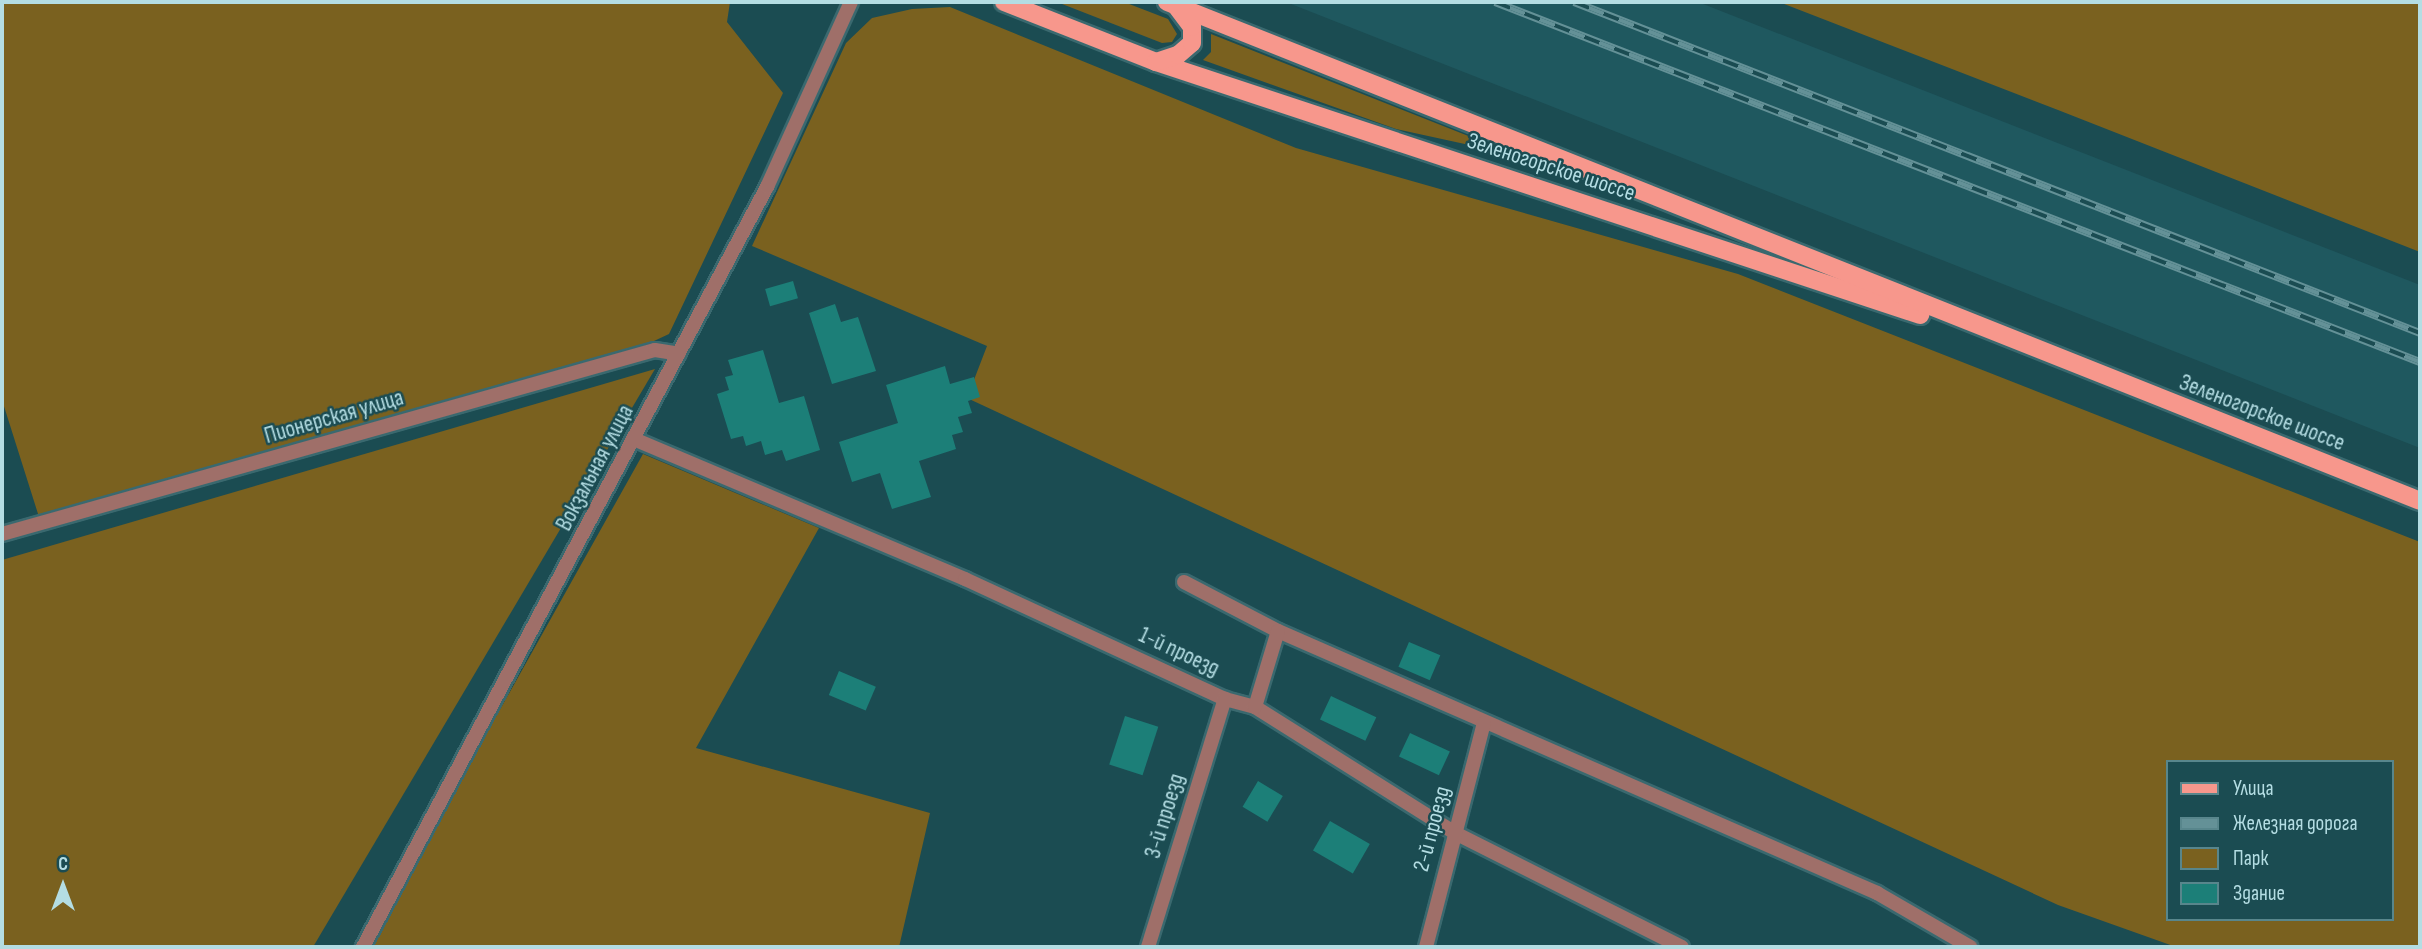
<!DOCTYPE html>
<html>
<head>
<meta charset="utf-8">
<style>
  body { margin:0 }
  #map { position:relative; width:2422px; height:949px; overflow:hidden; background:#1b4c52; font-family:"Sofia Sans Condensed",sans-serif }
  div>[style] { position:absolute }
  .built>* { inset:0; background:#1f585f }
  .green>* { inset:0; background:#7a611f }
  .building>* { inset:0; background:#1c7f78; transform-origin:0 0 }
  .roads { filter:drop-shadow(2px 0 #3a696f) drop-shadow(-2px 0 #3a696f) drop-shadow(0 2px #3a696f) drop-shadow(0 -2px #3a696f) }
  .minor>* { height:14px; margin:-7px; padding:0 7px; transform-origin:7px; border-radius:7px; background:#9f6f69 }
  .tertiary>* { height:14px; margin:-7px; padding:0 7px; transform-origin:7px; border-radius:7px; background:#9f6f69 }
  .primary>* { height:18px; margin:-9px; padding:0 9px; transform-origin:9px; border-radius:9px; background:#f7978c }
  .rail>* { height:8px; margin-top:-4px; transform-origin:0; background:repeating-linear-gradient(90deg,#1b4c52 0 16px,#649197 0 32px); box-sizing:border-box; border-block:2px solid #649197 }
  span { translate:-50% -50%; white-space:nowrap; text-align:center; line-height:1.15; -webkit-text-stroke:5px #1b4c52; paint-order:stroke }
  .street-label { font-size:23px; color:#b4dde3 }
  .frame { position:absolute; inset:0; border:4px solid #b4dde3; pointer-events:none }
  .legend { position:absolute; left:2166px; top:760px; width:228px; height:161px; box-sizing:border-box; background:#1b4c52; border:2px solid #58868c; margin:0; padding:9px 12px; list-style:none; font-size:21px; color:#b4dde3 }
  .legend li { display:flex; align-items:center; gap:14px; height:35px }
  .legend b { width:35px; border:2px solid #58868c }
  .north { position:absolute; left:28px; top:851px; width:70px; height:70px; -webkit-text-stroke:5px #1b4c52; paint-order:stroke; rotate:0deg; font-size:19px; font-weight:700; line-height:28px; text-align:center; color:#b4dde3 }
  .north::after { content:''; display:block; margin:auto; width:24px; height:32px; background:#b4dde3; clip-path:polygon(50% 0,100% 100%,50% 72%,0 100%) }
</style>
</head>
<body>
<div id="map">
  <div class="built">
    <div style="clip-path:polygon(1286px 2px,1698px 2px,2420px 285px,2420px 448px)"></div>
  </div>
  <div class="green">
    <div style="clip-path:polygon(2px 2px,730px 2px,727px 22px,783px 93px,669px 334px,639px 348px,39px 517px,2px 400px)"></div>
    <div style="clip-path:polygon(1057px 2px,1124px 2px,1168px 19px,1177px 34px,1172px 42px,1162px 43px)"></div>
    <div style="clip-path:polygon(1779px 2px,2420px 2px,2420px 252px,2058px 110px)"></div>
    <div style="clip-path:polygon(evenodd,950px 7px,1296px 148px,1738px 274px,2420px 542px,2420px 947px,2176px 947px,2058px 905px,967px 398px,987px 346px,752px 246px,846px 43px,872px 18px,912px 9px,950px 7px,2168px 762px,2392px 762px,2392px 919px,2168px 919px,2168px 762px)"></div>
    <div style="clip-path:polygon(1211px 34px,1476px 139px,1474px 146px,1396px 129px,1203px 60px,1211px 52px)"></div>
    <div style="clip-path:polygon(655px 369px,313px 947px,2px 947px,2px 560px)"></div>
    <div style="clip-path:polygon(643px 454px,819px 528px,696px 748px,930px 813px,899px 947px,367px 947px)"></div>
  </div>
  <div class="building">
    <div style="left:793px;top:281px;width:18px;height:29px;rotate:74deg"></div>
    <div style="clip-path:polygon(835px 304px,841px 322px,858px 317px,876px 371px,832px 384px,809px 313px)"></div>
    <div style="clip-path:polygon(763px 350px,779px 403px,804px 396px,820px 450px,786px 461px,782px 450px,765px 455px,761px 441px,746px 446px,743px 436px,731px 439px,717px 394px,729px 390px,725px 377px,733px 375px,728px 360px)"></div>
    <div style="clip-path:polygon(945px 366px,950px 384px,974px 377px,980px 397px,968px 401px,972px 413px,958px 417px,963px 432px,952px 435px,956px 449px,919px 461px,931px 497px,892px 509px,880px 473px,852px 482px,839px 442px,898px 423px,886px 385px)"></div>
    <div style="left:1409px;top:642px;width:34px;height:27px;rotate:23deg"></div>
    <div style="left:839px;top:671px;width:40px;height:26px;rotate:23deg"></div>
    <div style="left:1331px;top:696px;width:50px;height:26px;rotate:25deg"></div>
    <div style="left:1125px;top:716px;width:35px;height:51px;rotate:18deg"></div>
    <div style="left:1410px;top:733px;width:44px;height:26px;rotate:25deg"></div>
    <div style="left:1258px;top:781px;width:29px;height:30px;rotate:31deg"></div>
    <div style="left:1330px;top:821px;width:46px;height:34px;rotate:30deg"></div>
  </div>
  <div class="roads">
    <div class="minor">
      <div style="left:636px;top:440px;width:357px;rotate:22.9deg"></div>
      <div style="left:965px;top:579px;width:286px;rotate:24.8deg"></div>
      <div style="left:1225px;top:699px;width:31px;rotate:15deg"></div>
      <div style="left:1255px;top:707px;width:236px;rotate:32.2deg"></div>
      <div style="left:1455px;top:833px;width:254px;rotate:26.7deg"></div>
      <div style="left:2px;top:534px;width:678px;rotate:-15.74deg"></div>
      <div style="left:655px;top:350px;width:24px;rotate:9deg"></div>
      <div style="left:1184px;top:582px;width:106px;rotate:27.5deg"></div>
      <div style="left:1278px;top:631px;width:654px;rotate:23.62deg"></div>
      <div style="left:1877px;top:893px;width:108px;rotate:30.1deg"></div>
      <div style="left:1255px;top:707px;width:79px;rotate:-73.2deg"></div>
      <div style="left:1148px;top:947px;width:260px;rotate:-72.8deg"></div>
      <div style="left:1426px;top:947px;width:231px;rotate:-75.5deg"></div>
    </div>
    <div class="tertiary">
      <div style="left:363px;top:947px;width:861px;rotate:-62.01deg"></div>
      <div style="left:767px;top:187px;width:203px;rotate:-65.6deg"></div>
    </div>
    <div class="primary">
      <div style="left:1004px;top:2px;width:163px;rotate:21.5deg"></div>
      <div style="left:1156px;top:62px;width:805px;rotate:18.32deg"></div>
      <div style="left:1167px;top:2px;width:1349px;rotate:21.71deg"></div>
      <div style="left:1156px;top:62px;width:23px;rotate:-18deg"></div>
      <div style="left:1178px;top:55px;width:18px;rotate:-41deg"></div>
      <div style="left:1192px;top:43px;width:16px;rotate:-90deg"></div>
      <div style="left:1192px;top:27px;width:26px;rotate:-127deg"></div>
    </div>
  </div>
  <div class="rail">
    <div style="left:1495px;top:2px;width:993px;rotate:21.27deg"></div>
    <div style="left:1574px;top:2px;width:908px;rotate:21.37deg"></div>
  </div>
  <div class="street-label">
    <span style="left:1551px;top:167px;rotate:18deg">Зеленогорское шоссе</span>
    <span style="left:2262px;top:413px;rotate:21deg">Зеленогорское шоссе</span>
    <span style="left:334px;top:417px;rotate:-16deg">Пионерская улица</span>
    <span style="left:595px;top:468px;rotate:-62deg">Вокзальная улица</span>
    <span style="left:1179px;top:652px;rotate:25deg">1-й проезд</span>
    <span style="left:1165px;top:816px;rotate:-73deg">3-й проезд</span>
    <span style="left:1432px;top:829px;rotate:-75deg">2-й проезд</span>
  </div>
  <div class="frame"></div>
  <ul class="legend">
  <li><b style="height:9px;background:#f7978c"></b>Улица</li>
  <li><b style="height:9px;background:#649197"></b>Железная дорога</li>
  <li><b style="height:19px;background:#7a611f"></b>Парк</li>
  <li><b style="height:19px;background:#1c7f78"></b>Здание</li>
  </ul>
  <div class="north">С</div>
</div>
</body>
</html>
